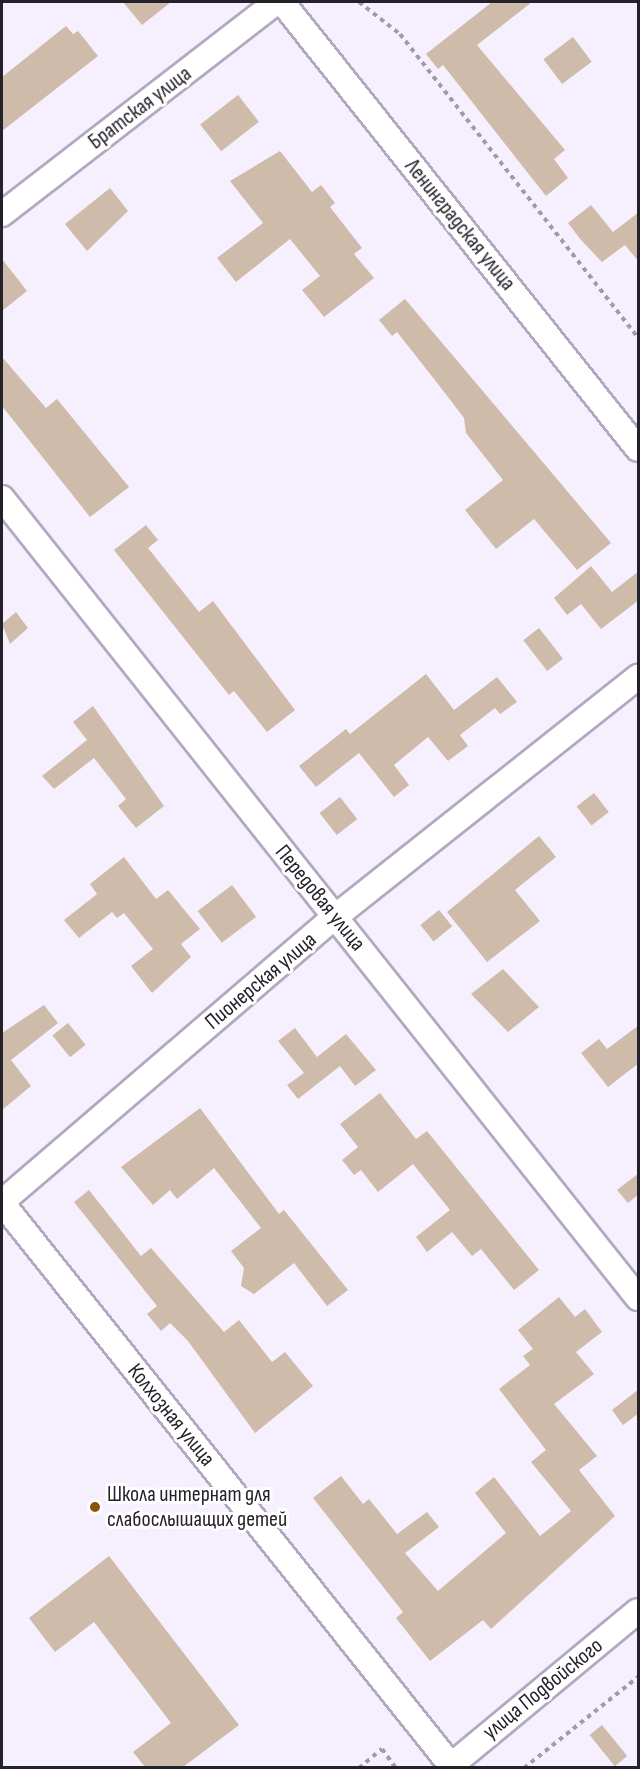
<!DOCTYPE html>
<html>
<head>
<meta charset="utf-8">
<style>
  body { margin:0 }
  #map { position:relative; width:640px; height:1769px; overflow:hidden; background:#f6f0fe; font-family:"Sofia Sans Condensed",sans-serif }
  div>[style] { position:absolute }
  .building>* { inset:0; background:#cfbbaa; transform-origin:0 0 }
  .path>* { height:4px; margin-top:-2px; transform-origin:0; background:repeating-linear-gradient(90deg,#a09ba7 0 4.5px,transparent 0 9px) }
  .roads { filter:drop-shadow(2px 0 #b2a8bf) drop-shadow(-2px 0 #b2a8bf) drop-shadow(0 2px #b2a8bf) drop-shadow(0 -2px #b2a8bf) }
  .minor>* { height:24px; margin:-12px; padding:0 12px; transform-origin:12px; border-radius:12px; background:#fff }
  .dots>* { width:16px; height:16px; translate:-50% -50%; box-sizing:border-box; border:3px solid #fff; border-radius:50% }
  span { translate:-50% -50%; white-space:nowrap; text-align:center; line-height:1.15; -webkit-text-stroke:6px #fff; paint-order:stroke }
  .street-label { font-size:22px; color:#25212a }
  .poi-label { font-size:22px; color:#25212a }
  .left { translate:0 -50%; text-align:left }
  .frame { position:absolute; inset:0; border:3px solid #25212a; pointer-events:none }
</style>
</head>
<body>
<div id="map">
  <div class="building">
    <div style="clip-path:polygon(123px 2px,171px 2px,142px 25px)"></div>
    <div style="clip-path:polygon(492px 2px,532px 2px,477px 45px,565px 150px,554px 159px,568px 178px,546px 196px,443px 65px,438px 69px,426px 54px)"></div>
    <div style="clip-path:polygon(66px 26px,73px 34px,78px 31px,98px 56px,2px 131px,2px 77px)"></div>
    <div style="left:573px;top:37px;width:31px;height:37px;rotate:53deg"></div>
    <div style="left:238px;top:95px;width:34px;height:48px;rotate:52deg"></div>
    <div style="clip-path:polygon(280px 151px,312px 192px,321px 185px,335px 203px,330px 207px,362px 248px,354px 254px,374px 278px,324px 317px,302px 290px,320px 276px,290px 239px,236px 282px,217px 258px,263px 223px,230px 181px)"></div>
    <div style="clip-path:polygon(110px 188px,128px 211px,87px 251px,65px 224px)"></div>
    <div style="clip-path:polygon(591px 205px,613px 232px,639px 212px,639px 262px,625px 245px,602px 262px,581px 240px,568px 223px)"></div>
    <div style="clip-path:polygon(2px 259px,27px 291px,2px 311px)"></div>
    <div style="clip-path:polygon(405px 299px,611px 543px,577px 570px,534px 519px,496px 549px,465px 510px,503px 480px,466px 433px,464px 418px,438px 384px,397px 332px,392px 336px,379px 320px)"></div>
    <div style="clip-path:polygon(2px 357px,46px 408px,57px 399px,129px 487px,90px 517px,2px 406px)"></div>
    <div style="clip-path:polygon(146px 525px,158px 540px,148px 548px,199px 612px,213px 601px,295px 710px,267px 732px,234px 691px,229px 695px,114px 550px)"></div>
    <div style="clip-path:polygon(591px 566px,612px 592px,639px 571px,639px 600px,601px 629px,581px 604px,567px 615px,554px 598px)"></div>
    <div style="clip-path:polygon(16px 612px,28px 628px,10px 644px,2px 624px)"></div>
    <div style="left:539px;top:628px;width:39px;height:20px;rotate:52deg"></div>
    <div style="clip-path:polygon(426px 674px,454px 710px,497px 677px,517px 702px,500px 714px,495px 708px,460px 735px,468px 746px,448px 761px,428px 737px,394px 765px,409px 785px,394px 797px,359px 753px,316px 787px,299px 766px,346px 729px,350px 734px)"></div>
    <div style="clip-path:polygon(93px 706px,164px 806px,136px 828px,118px 806px,126px 799px,94px 758px,54px 789px,42px 776px,87px 740px,73px 722px)"></div>
    <div style="left:594px;top:793px;width:24px;height:22px;rotate:52deg"></div>
    <div style="left:340px;top:797px;width:28px;height:26px;rotate:52deg"></div>
    <div style="clip-path:polygon(539px 836px,556px 857px,515px 890px,540px 921px,487px 962px,447px 912px)"></div>
    <div style="clip-path:polygon(124px 857px,156px 899px,168px 890px,200px 929px,181px 944px,191px 957px,152px 993px,131px 966px,153px 949px,124px 913px,117px 918px,112px 912px,79px 938px,64px 920px,97px 894px,90px 884px)"></div>
    <div style="left:232px;top:885px;width:40px;height:43px;rotate:53deg"></div>
    <div style="left:439px;top:910px;width:21px;height:24px;rotate:51deg"></div>
    <div style="clip-path:polygon(503px 969px,539px 1007px,508px 1032px,471px 994px)"></div>
    <div style="clip-path:polygon(44px 1005px,58px 1023px,11px 1060px,31px 1086px,2px 1110px,2px 1033px)"></div>
    <div style="left:68px;top:1023px;width:28px;height:20px;rotate:51deg"></div>
    <div style="clip-path:polygon(639px 1025px,639px 1063px,608px 1087px,581px 1053px,599px 1039px,607px 1049px)"></div>
    <div style="clip-path:polygon(295px 1028px,317px 1057px,346px 1034px,376px 1070px,355px 1086px,340px 1066px,298px 1099px,287px 1085px,304px 1073px,278px 1041px)"></div>
    <div style="clip-path:polygon(380px 1093px,416px 1139px,427px 1131px,539px 1270px,514px 1290px,481px 1249px,472px 1256px,452px 1232px,427px 1252px,416px 1237px,450px 1210px,413px 1164px,378px 1192px,361px 1170px,354px 1175px,342px 1160px,358px 1147px,340px 1124px)"></div>
    <div style="clip-path:polygon(200px 1108px,279px 1214px,284px 1210px,348px 1290px,327px 1306px,294px 1263px,254px 1294px,241px 1286px,244px 1268px,231px 1251px,261px 1228px,214px 1168px,177px 1199px,170px 1190px,153px 1205px,121px 1167px)"></div>
    <div style="clip-path:polygon(639px 1173px,639px 1194px,628px 1203px,617px 1190px)"></div>
    <div style="clip-path:polygon(89px 1190px,141px 1256px,151px 1248px,224px 1332px,239px 1320px,272px 1362px,285px 1352px,313px 1386px,255px 1433px,188px 1341px,170px 1323px,161px 1331px,147px 1314px,157px 1306px,74px 1202px)"></div>
    <div style="clip-path:polygon(559px 1297px,575px 1317px,585px 1309px,602px 1332px,576px 1352px,594px 1374px,554px 1404px,597px 1456px,579px 1470px,615px 1516px,491px 1629px,483px 1620px,430px 1661px,396px 1618px,403px 1612px,313px 1498px,341px 1476px,363px 1504px,369px 1499px,397px 1534px,427px 1512px,439px 1527px,405px 1553px,438px 1591px,506px 1533px,475px 1493px,494px 1477px,540px 1536px,571px 1511px,531px 1462px,546px 1450px,499px 1389px,530px 1365px,523px 1356px,533px 1349px,518px 1330px)"></div>
    <div style="clip-path:polygon(639px 1389px,639px 1413px,623px 1425px,612px 1410px)"></div>
    <div style="clip-path:polygon(109px 1556px,239px 1725px,183px 1767px,145px 1767px,133px 1752px,171px 1723px,94px 1622px,55px 1652px,29px 1618px)"></div>
    <div style="left:602px;top:1725px;width:40px;height:16px;rotate:51deg"></div>
  </div>
  <div class="path">
    <div style="left:359px;top:2px;width:52px;rotate:38deg"></div>
    <div style="left:400px;top:34px;width:385px;rotate:51.9deg"></div>
    <div style="left:359px;top:1768px;width:30px;rotate:-40deg"></div>
    <div style="left:382px;top:1749px;width:24px;rotate:54deg"></div>
    <div style="left:524px;top:1768px;width:146px;rotate:-38.6deg"></div>
  </div>
  <div class="roads">
    <div class="minor">
      <div style="left:282px;top:2px;width:571px;rotate:51.47deg"></div>
      <div style="left:2px;top:214px;width:346px;rotate:-37.7deg"></div>
      <div style="left:2px;top:498px;width:1022px;rotate:51.52deg"></div>
      <div style="left:2px;top:1202px;width:438px;rotate:-40.6deg"></div>
      <div style="left:335px;top:917px;width:387px;rotate:-38.4deg"></div>
      <div style="left:2px;top:1203px;width:723px;rotate:51.4deg"></div>
      <div style="left:448px;top:1768px;width:246px;rotate:-39.6deg"></div>
    </div>
  </div>
  <div class="dots">
    <div style="left:95px;top:1507px;background:#8c530b"></div>
  </div>
  <div class="street-label">
    <span style="left:140px;top:108px;rotate:-37deg">Братская улица</span>
    <span style="left:460px;top:225px;rotate:51deg">Ленинградская улица</span>
    <span style="left:320px;top:898px;rotate:51deg">Передовая улица</span>
    <span style="left:261px;top:981px;rotate:-40deg">Пионерская улица</span>
    <span style="left:171px;top:1415px;rotate:51deg">Колхозная улица</span>
    <span style="left:543px;top:1689px;rotate:-39deg">улица Подвойского</span>
  </div>
  <div class="poi-label">
    <span class="left" style="left:107px;top:1507px">Школа интернат для<br>слабослышащих детей</span>
  </div>
  <div class="frame"></div>
</div>
</body>
</html>
